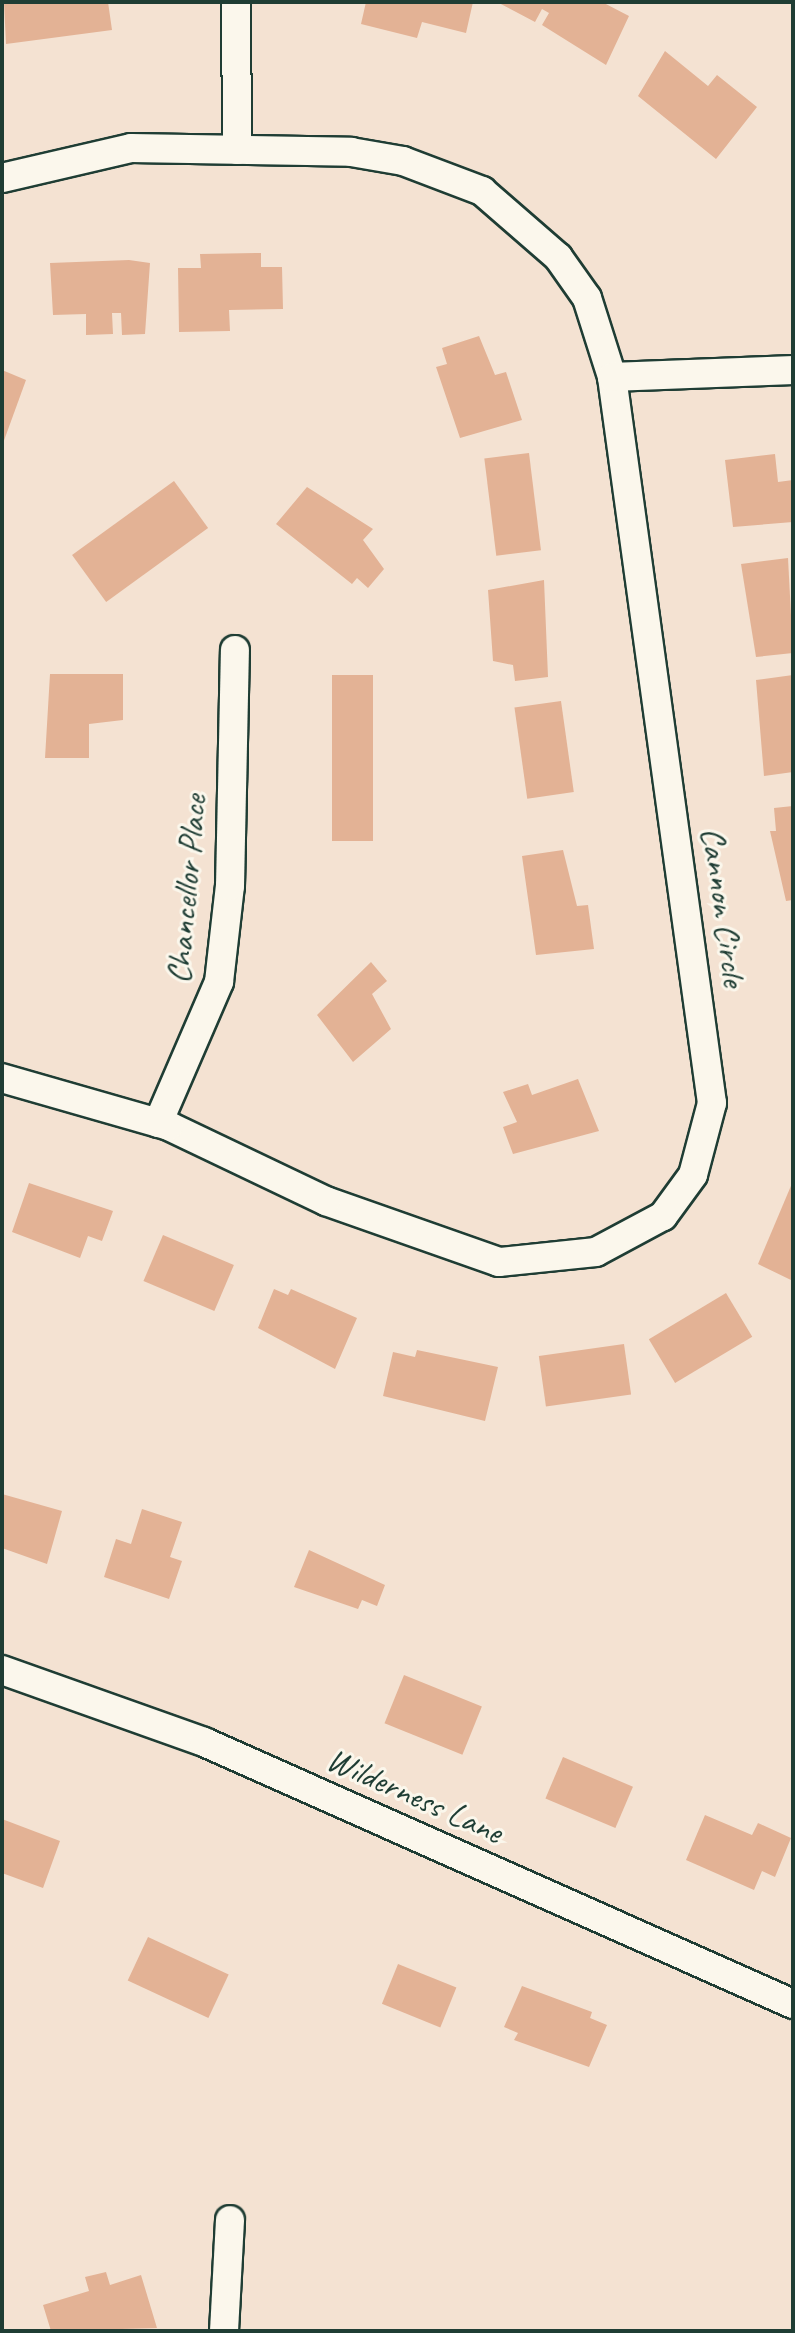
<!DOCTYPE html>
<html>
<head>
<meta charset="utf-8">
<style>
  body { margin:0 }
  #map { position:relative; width:795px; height:2333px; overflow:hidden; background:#f4e2d2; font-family:Caveat,sans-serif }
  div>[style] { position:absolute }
  .building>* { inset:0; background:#e3b295; transform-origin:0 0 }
  .roads { filter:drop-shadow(2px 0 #1f3d34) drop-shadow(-2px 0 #1f3d34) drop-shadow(0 2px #1f3d34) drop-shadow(0 -2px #1f3d34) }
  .street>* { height:28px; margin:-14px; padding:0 14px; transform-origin:14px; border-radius:14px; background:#fbf7ec }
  span { translate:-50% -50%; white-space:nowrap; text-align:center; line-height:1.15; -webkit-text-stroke:6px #fbf7ec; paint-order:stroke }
  .street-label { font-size:34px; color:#1f3d34 }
  .frame { position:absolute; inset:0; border:4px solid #1f3d34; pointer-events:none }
</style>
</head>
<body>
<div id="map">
  <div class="building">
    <div style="clip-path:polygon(4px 2px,108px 2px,112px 30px,6px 44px)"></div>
    <div style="clip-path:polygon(366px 2px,473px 2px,466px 33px,422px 22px,417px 38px,361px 24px)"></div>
    <div style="clip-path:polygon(497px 2px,602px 2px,629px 16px,606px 65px,542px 25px,549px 13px,542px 9px,535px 22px)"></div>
    <div style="clip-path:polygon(665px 51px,708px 86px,717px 75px,757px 107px,716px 159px,638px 96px)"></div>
    <div style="clip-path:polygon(261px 253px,261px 267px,282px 267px,283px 309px,229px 310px,230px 331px,179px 332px,178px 268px,201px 268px,200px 254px)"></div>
    <div style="clip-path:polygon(129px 260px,150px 263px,145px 334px,122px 335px,121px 313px,112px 313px,113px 334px,86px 335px,86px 314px,53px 315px,50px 263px)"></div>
    <div style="clip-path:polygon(479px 336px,495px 375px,506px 372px,522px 420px,460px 438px,436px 367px,447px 364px,442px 348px)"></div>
    <div style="clip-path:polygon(2px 370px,26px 380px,2px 446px)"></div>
    <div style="left:529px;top:453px;width:98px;height:45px;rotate:83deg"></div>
    <div style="clip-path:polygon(775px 454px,778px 482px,793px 480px,793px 522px,733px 527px,725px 460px)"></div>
    <div style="left:174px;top:481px;width:58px;height:126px;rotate:54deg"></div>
    <div style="clip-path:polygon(307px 487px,373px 529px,363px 540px,384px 569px,368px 588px,357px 578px,352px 584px,276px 524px)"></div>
    <div style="clip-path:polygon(788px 558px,793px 653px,756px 657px,741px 564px)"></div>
    <div style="clip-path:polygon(544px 580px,548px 677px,515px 681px,513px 665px,493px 661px,488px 590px)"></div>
    <div style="clip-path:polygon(50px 674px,123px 674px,123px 720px,89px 724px,89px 758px,45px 758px)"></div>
    <div style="left:332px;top:675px;width:41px;height:166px"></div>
    <div style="clip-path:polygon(793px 675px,793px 772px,764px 776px,756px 680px)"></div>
    <div style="left:561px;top:701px;width:92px;height:47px;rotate:82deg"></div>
    <div style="clip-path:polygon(793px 806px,793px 900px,786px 901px,770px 831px,776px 831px,774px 808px)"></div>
    <div style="clip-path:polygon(563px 850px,577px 906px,588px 905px,594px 949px,536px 955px,522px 856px)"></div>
    <div style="clip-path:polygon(371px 962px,387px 981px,372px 994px,391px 1029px,353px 1062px,317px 1015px)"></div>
    <div style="clip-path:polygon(578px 1079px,599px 1131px,513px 1154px,503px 1127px,517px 1122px,503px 1092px,528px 1084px,532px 1095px)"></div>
    <div style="clip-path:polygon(793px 1181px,793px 1281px,758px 1264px)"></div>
    <div style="clip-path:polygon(29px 1183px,113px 1211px,102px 1241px,88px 1236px,80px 1258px,12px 1232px)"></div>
    <div style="left:163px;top:1235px;width:77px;height:50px;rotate:23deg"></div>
    <div style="clip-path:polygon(274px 1289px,288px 1295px,291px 1289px,357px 1318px,335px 1369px,258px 1328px)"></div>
    <div style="left:726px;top:1293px;width:51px;height:90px;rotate:59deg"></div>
    <div style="left:624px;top:1344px;width:51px;height:86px;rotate:82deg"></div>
    <div style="clip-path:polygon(417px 1350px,498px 1367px,485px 1421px,383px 1396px,393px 1352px,415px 1357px)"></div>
    <div style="clip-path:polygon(2px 1494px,62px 1511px,47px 1564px,2px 1548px)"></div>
    <div style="clip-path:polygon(142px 1509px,182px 1522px,170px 1557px,182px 1561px,169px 1599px,104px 1577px,116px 1539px,131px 1544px)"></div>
    <div style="clip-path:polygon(309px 1550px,385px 1585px,377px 1606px,362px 1600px,358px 1609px,294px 1587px)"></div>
    <div style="left:404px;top:1675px;width:84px;height:52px;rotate:22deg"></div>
    <div style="left:563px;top:1757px;width:76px;height:45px;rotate:23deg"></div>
    <div style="clip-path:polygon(705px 1815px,752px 1835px,758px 1823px,791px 1838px,775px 1877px,762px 1871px,754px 1890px,686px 1860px)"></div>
    <div style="clip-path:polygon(2px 1819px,60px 1841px,43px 1888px,2px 1873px)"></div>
    <div style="left:148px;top:1937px;width:89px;height:48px;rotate:25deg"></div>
    <div style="left:398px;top:1964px;width:63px;height:43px;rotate:22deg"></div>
    <div style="clip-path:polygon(522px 1986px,592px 2012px,590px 2018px,607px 2025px,589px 2067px,514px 2040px,518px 2033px,504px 2027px)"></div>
    <div style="clip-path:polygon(106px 2272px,110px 2285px,141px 2275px,157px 2328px,51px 2331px,43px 2305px,89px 2291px,85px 2277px)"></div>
  </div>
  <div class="roads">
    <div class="street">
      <div style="left:236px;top:2px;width:148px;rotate:89.6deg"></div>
      <div style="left:2px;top:178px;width:132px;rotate:-13.1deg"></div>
      <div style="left:131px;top:148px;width:220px;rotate:1deg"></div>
      <div style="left:351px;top:152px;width:53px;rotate:9.8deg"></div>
      <div style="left:403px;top:161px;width:85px;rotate:20.8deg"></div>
      <div style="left:482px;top:191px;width:101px;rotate:41deg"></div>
      <div style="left:558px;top:257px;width:50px;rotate:54.7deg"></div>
      <div style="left:587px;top:298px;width:83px;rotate:72.4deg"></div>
      <div style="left:612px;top:377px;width:733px;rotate:82.16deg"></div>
      <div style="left:712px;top:1103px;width:74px;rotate:104.8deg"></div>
      <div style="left:693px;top:1175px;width:51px;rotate:126.2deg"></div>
      <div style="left:663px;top:1216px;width:76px;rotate:151.8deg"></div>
      <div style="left:596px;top:1252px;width:98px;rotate:174.1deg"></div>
      <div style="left:499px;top:1262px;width:183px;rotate:-160.6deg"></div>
      <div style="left:326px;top:1201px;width:174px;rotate:-154.5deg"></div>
      <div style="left:169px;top:1126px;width:174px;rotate:-164deg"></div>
      <div style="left:612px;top:377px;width:181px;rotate:-2.2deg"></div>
      <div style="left:158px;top:1123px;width:154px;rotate:-66.6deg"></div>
      <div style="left:219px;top:982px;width:97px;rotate:-83.5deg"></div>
      <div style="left:230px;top:886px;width:236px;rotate:-88.8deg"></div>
      <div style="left:2px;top:1670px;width:214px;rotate:19.6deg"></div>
      <div style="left:204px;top:1742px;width:645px;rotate:23.98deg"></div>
      <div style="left:224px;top:2331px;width:111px;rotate:-86.9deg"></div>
    </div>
  </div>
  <div class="street-label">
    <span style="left:186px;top:889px;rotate:-85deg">Chancellor Place</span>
    <span style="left:724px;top:907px;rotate:82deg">Cannon Circle</span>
    <span style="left:415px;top:1795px;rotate:24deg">Wilderness Lane</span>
  </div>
  <div class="frame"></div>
</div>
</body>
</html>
